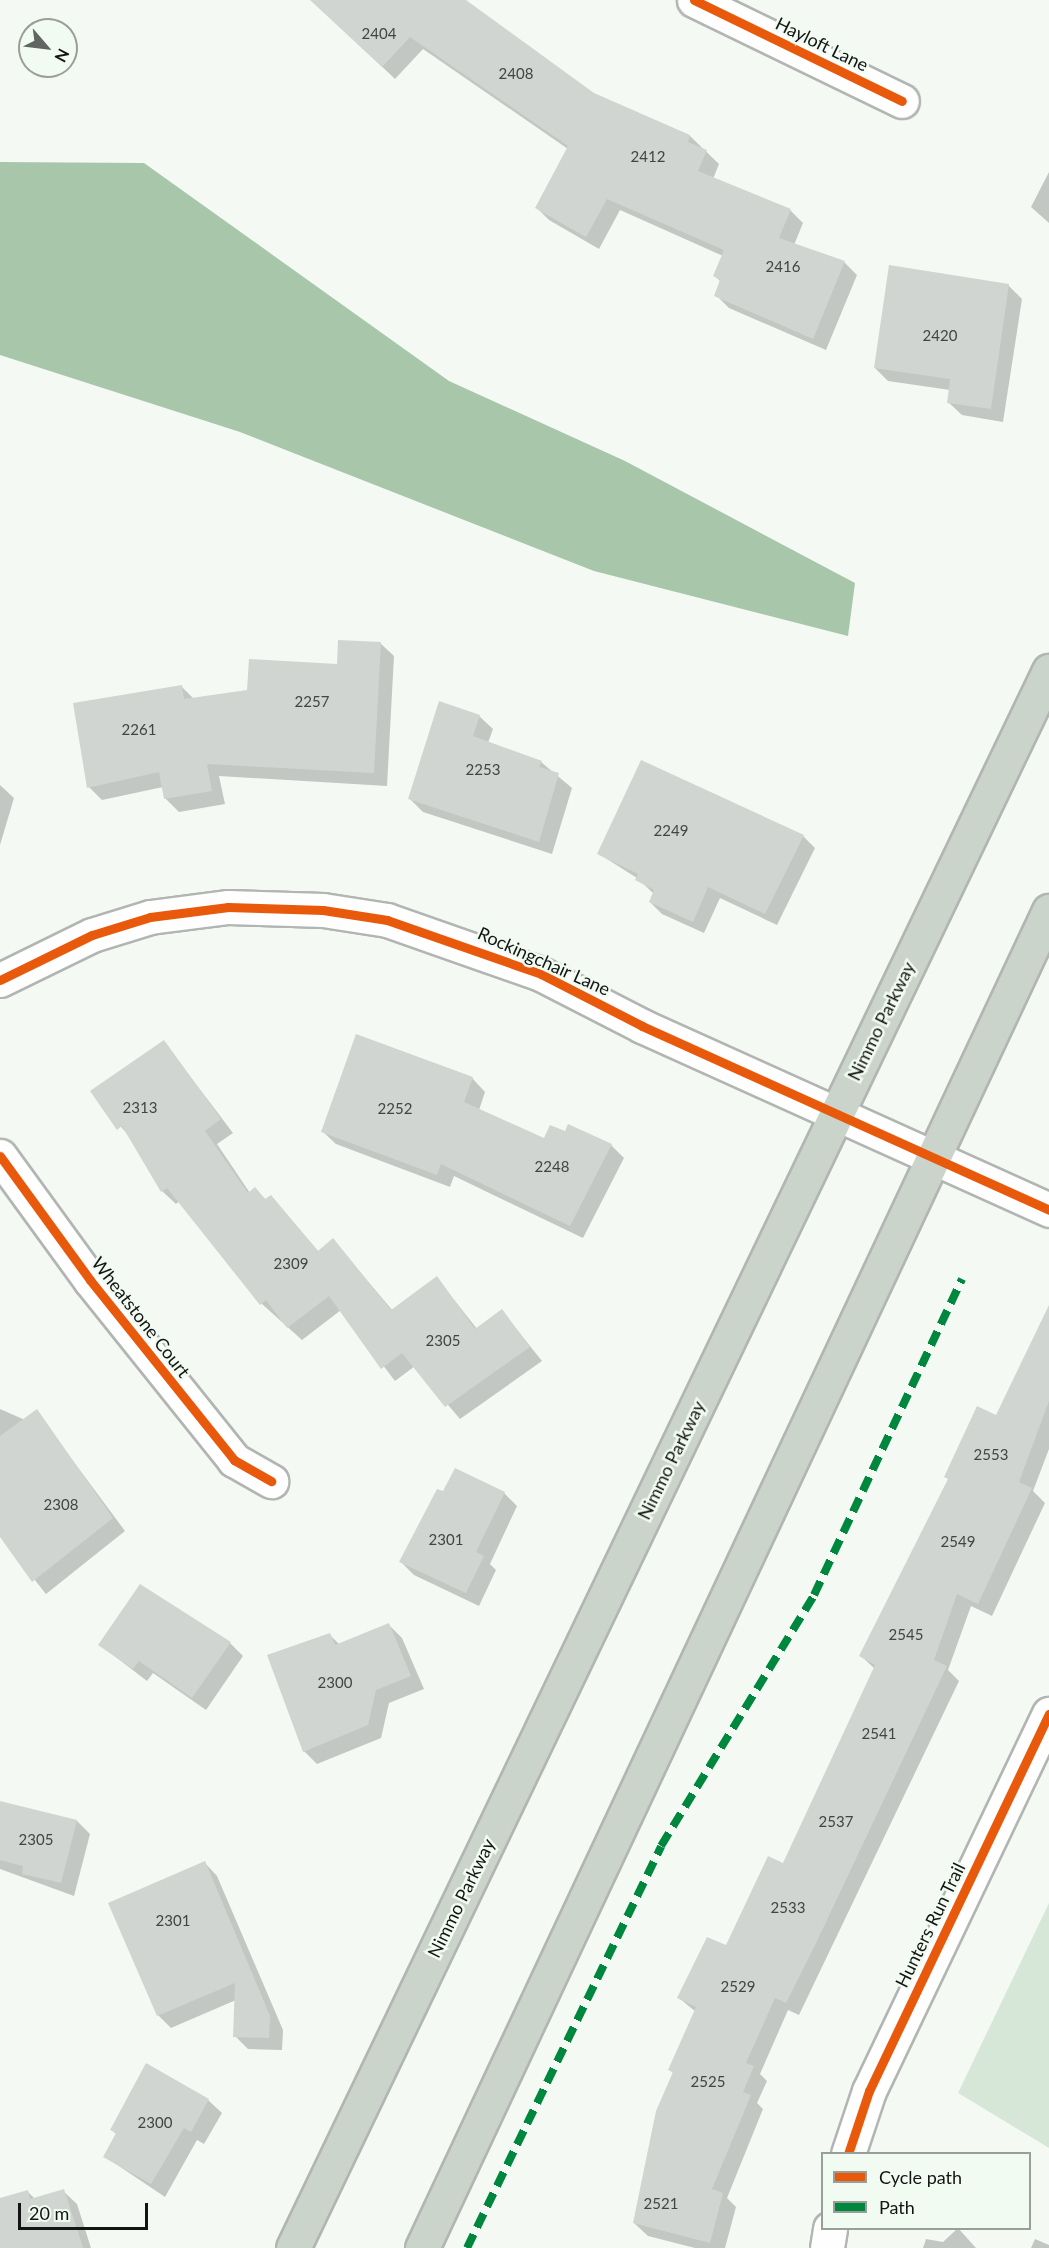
<!DOCTYPE html>
<html>
<head>
<meta charset="utf-8">
<style>
  body { margin:0 }
  #map { position:relative; width:1049px; height:2248px; overflow:hidden; background:#f4f9f4; font-family:Lato,sans-serif }
  div>[style] { position:absolute }
  .green>* { inset:0; background:#d7e7d7 }
  .water>* { inset:0; background:#a8c6aa }
  .shadow>* { inset:0; background:#0003 }
  .building>* { inset:0; background:#d1d5d1 }
  .roads { filter:drop-shadow(2px 0 #b2b5b2) drop-shadow(-2px 0 #b2b5b2) drop-shadow(0 2px #b2b5b2) drop-shadow(0 -2px #b2b5b2) }
  .minor>* { height:33px; margin:-16.5px; padding:0 16.5px; transform-origin:16.5px; border-radius:16.5px; background:#fdfefd }
  .highway>* { height:33px; margin:-16.5px; padding:0 16.5px; transform-origin:16.5px; border-radius:16.5px; background:#cad4cb }
  .quiet>* { height:8px; margin-top:-4px; transform-origin:0; background:repeating-linear-gradient(90deg,#00873e 0 15px,transparent 0 23px) }
  .cycleway>* { height:9px; margin:-4.5px; padding:0 4.5px; transform-origin:4.5px; border-radius:4.5px; background:#e8590c }
  span { translate:-50% -50%; white-space:nowrap; text-align:center; line-height:1.15; -webkit-text-stroke:5px #f2fbf2; paint-order:stroke }
  .number-label { font-size:15px; color:#424542 }
  .number-label span { -webkit-text-stroke-width:0 }
  .street-label { font-size:18px; color:#121513 }
  .legend { position:absolute; left:821px; top:2152px; width:210px; height:78px; box-sizing:border-box; background:#f2fbf2; border:2px solid #989f99; margin:0; padding:8px 10px; list-style:none; font-size:18px; color:#121513 }
  .legend li { display:flex; align-items:center; gap:12px; height:30px }
  .legend b { width:30px; border:2px solid #989f99 }
  .north { position:absolute; left:18px; top:18px; width:60px; height:60px; box-sizing:border-box; background:#f2fbf2; border:2px solid #989f99; border-radius:50%; rotate:118deg; font-size:16px; font-weight:700; line-height:24px; text-align:center; color:#121513 }
  .north::after { content:''; display:block; margin:auto; width:21px; height:27px; background:#616562; clip-path:polygon(50% 0,100% 100%,50% 72%,0 100%) }
  .scale { position:absolute; left:18px; top:2203px; width:130px; height:27px; box-sizing:border-box; border:3px solid #121513; border-top:0; padding-left:8px; font-size:18px; line-height:21px; white-space:nowrap; color:#121513; -webkit-text-stroke:4px #f2fbf2; paint-order:stroke }
</style>
</head>
<body>
<div id="map">
  <div class="green">
    <div style="clip-path:polygon(1049px 1903px,1049px 2148px,958px 2093px)"></div>
  </div>
  <div class="water">
    <div style="clip-path:polygon(0 162px,144px 163px,449px 381px,625px 461px,855px 583px,848px 636px,594px 571px,240px 432px,0 355px)"></div>
  </div>
  <div class="shadow">
    <div style="clip-path:polygon(312px 0,461px 0,593px 94px,690px 136px,719px 164px,713px 179px,790px 210px,803px 223px,794px 245px,844px 262px,857px 275px,826px 350px,729px 308px,716px 295px,721px 282px,715px 276px,723px 256px,620px 210px,599px 249px,549px 220px,537px 208px,568px 149px,423px 49px,395px 79px)"></div>
    <div style="clip-path:polygon(1049px 172px,1049px 223px,1031px 207px)"></div>
    <div style="clip-path:polygon(1008px 285px,1022px 299px,1003px 422px,962px 415px,948px 402px,950px 390px,888px 381px,875px 368px)"></div>
    <div style="clip-path:polygon(380px 643px,394px 656px,387px 786px,219px 776px,225px 804px,179px 812px,165px 798px,163px 787px,102px 800px,89px 787px,182px 687px,194px 699px,249px 691px,338px 666px)"></div>
    <div style="clip-path:polygon(479px 716px,493px 729px,488px 743px,541px 762px,572px 788px,552px 854px,423px 812px,410px 799px)"></div>
    <div style="clip-path:polygon(0 785px,14px 798px,0 845px)"></div>
    <div style="clip-path:polygon(803px 836px,815px 848px,777px 925px,720px 898px,704px 933px,662px 914px,650px 902px,654px 894px,637px 878px,599px 854px)"></div>
    <div style="clip-path:polygon(164px 1042px,233px 1133px,217px 1144px,250px 1193px,255px 1189px,266px 1200px,271px 1197px,319px 1252px,333px 1240px,393px 1311px,437px 1278px,477px 1329px,502px 1311px,542px 1361px,460px 1419px,415px 1366px,395px 1381px,341px 1310px,302px 1340px,262px 1304px,179px 1201px,176px 1204px,162px 1191px,133px 1141px,92px 1092px)"></div>
    <div style="clip-path:polygon(472px 1078px,485px 1092px,479px 1110px,545px 1140px,566px 1133px,611px 1145px,624px 1158px,583px 1238px,454px 1176px,450px 1187px,336px 1144px,322px 1131px)"></div>
    <div style="clip-path:polygon(1049px 1321px,1049px 1449px,1033px 1491px,1045px 1503px,992px 1616px,971px 1606px,948px 1670px,959px 1681px,799px 2015px,788px 2010px,760px 2074px,767px 2081px,757px 2103px,763px 2109px,727px 2198px,736px 2207px,725px 2248px,695px 2248px,648px 2236px,634px 2223px,674px 2074px,670px 2070px,696px 2012px,679px 1998px,727px 1947px,784px 1865px,875px 1669px,861px 1656px)"></div>
    <div style="clip-path:polygon(0 1409px,25px 1420px,36px 1411px,125px 1531px,46px 1594px,10px 1549px,0 1496px)"></div>
    <div style="clip-path:polygon(444px 1493px,504px 1493px,517px 1506px,490px 1564px,496px 1570px,479px 1606px,414px 1575px,401px 1562px)"></div>
    <div style="clip-path:polygon(389px 1625px,402px 1638px,424px 1689px,389px 1703px,381px 1738px,317px 1764px,304px 1751px,330px 1635px,340px 1645px)"></div>
    <div style="clip-path:polygon(230px 1643px,243px 1656px,206px 1710px,153px 1673px,147px 1681px,100px 1645px)"></div>
    <div style="clip-path:polygon(0 1802px,77px 1821px,90px 1834px,74px 1896px,0 1869px)"></div>
    <div style="clip-path:polygon(205px 1863px,217px 1876px,283px 2030px,282px 2050px,248px 2049px,235px 2036px,236px 2000px,171px 2028px,158px 2015px)"></div>
    <div style="clip-path:polygon(208px 2100px,222px 2113px,204px 2144px,197px 2140px,165px 2197px,104px 2156px,117px 2135px,112px 2130px)"></div>
    <div style="clip-path:polygon(27px 2191px,35px 2199px,63px 2191px,77px 2204px,91px 2248px,0 2248px,0 2199px)"></div>
    <div style="clip-path:polygon(958px 2228px,976px 2248px,923px 2248px,926px 2239px,943px 2242px)"></div>
    <div style="clip-path:polygon(1035px 2239px,1049px 2245px,1049px 2248px,1031px 2248px)"></div>
  </div>
  <div class="building">
    <div style="clip-path:polygon(310px 0,466px 0,594px 93px,690px 135px,688px 142px,707px 150px,698px 171px,791px 209px,779px 238px,845px 261px,813px 339px,714px 296px,720px 280px,713px 276px,724px 250px,607px 199px,586px 237px,535px 208px,568px 146px,410px 37px,382px 67px)"></div>
    <div style="clip-path:polygon(889px 265px,1009px 284px,991px 409px,947px 403px,950px 379px,874px 368px)"></div>
    <div style="clip-path:polygon(338px 640px,381px 642px,374px 773px,207px 764px,212px 791px,164px 799px,159px 772px,87px 788px,73px 703px,182px 685px,184px 699px,247px 690px,249px 659px,337px 664px)"></div>
    <div style="clip-path:polygon(439px 701px,480px 715px,473px 736px,542px 761px,539px 767px,559px 773px,539px 842px,408px 799px)"></div>
    <div style="clip-path:polygon(641px 760px,804px 835px,765px 914px,708px 887px,693px 922px,649px 902px,654px 890px,635px 880px,638px 874px,597px 854px)"></div>
    <div style="clip-path:polygon(356px 1034px,473px 1077px,464px 1102px,544px 1138px,550px 1125px,565px 1131px,568px 1124px,612px 1144px,570px 1226px,441px 1164px,437px 1175px,321px 1132px)"></div>
    <div style="clip-path:polygon(164px 1040px,221px 1119px,205px 1131px,248px 1193px,255px 1187px,265px 1199px,271px 1195px,318px 1251px,333px 1238px,391px 1310px,437px 1276px,475px 1329px,502px 1309px,530px 1347px,445px 1407px,402px 1353px,381px 1369px,329px 1296px,287px 1328px,266px 1300px,260px 1305px,167px 1188px,161px 1192px,122px 1126px,117px 1130px,90px 1091px)"></div>
    <div style="clip-path:polygon(1049px 1305px,1049px 1401px,1019px 1482px,1032px 1488px,978px 1604px,957px 1594px,934px 1660px,947px 1666px,818px 1939px,786px 2003px,775px 1998px,746px 2063px,754px 2066px,743px 2092px,751px 2095px,712px 2189px,723px 2193px,710px 2243px,633px 2223px,656px 2111px,673px 2072px,668px 2070px,696px 2007px,677px 1998px,707px 1937px,726px 1945px,768px 1856px,783px 1863px,875px 1665px,859px 1656px,948px 1479px,944px 1477px,977px 1406px,996px 1415px)"></div>
    <div style="clip-path:polygon(37px 1409px,113px 1518px,32px 1582px,0 1537px,0 1436px)"></div>
    <div style="clip-path:polygon(455px 1468px,505px 1492px,476px 1552px,484px 1556px,466px 1593px,399px 1562px,437px 1489px,443px 1491px)"></div>
    <div style="clip-path:polygon(140px 1584px,231px 1642px,192px 1698px,139px 1661px,133px 1669px,98px 1645px)"></div>
    <div style="clip-path:polygon(389px 1623px,411px 1676px,376px 1690px,368px 1725px,303px 1752px,267px 1655px,330px 1633px,335px 1645px)"></div>
    <div style="clip-path:polygon(0 1801px,77px 1820px,61px 1883px,22px 1874px,23px 1866px,0 1860px)"></div>
    <div style="clip-path:polygon(205px 1861px,270px 2016px,269px 2038px,233px 2037px,235px 1983px,157px 2016px,108px 1903px)"></div>
    <div style="clip-path:polygon(146px 2063px,209px 2099px,191px 2132px,184px 2128px,151px 2184px,103px 2157px,116px 2133px,110px 2130px)"></div>
    <div style="clip-path:polygon(64px 2189px,83px 2248px,0 2248px,0 2198px,28px 2190px,30px 2199px)"></div>
  </div>
  <div class="roads">
    <div class="minor">
      <div style="left:694px;top:0;width:231px;rotate:25.9deg"></div>
      <div style="left:0;top:980px;width:102px;rotate:-26.1deg"></div>
      <div style="left:92px;top:935px;width:61px;rotate:-17.2deg"></div>
      <div style="left:150px;top:917px;width:79px;rotate:-7.3deg"></div>
      <div style="left:228px;top:907px;width:95px;rotate:1.8deg"></div>
      <div style="left:323px;top:910px;width:65px;rotate:8.9deg"></div>
      <div style="left:387px;top:920px;width:163px;rotate:19.3deg"></div>
      <div style="left:541px;top:974px;width:114px;rotate:27.2deg"></div>
      <div style="left:642px;top:1026px;width:447px;rotate:24.3deg"></div>
      <div style="left:0;top:1156px;width:153px;rotate:54deg"></div>
      <div style="left:90px;top:1280px;width:231px;rotate:51.3deg"></div>
      <div style="left:234px;top:1460px;width:43px;rotate:29.6deg"></div>
      <div style="left:848px;top:2154px;width:66px;rotate:-71.6deg"></div>
      <div style="left:869px;top:2091px;width:418px;rotate:-64.5deg"></div>
      <div style="left:827px;top:2248px;width:20px;rotate:-81deg"></div>
    </div>
    <div class="highway">
      <div style="left:293px;top:2248px;width:1749px;rotate:-64.39deg"></div>
      <div style="left:422px;top:2248px;width:1477px;rotate:-64.88deg"></div>
    </div>
  </div>
  <div class="quiet">
    <div style="left:467px;top:2248px;width:446px;rotate:-64.2deg"></div>
    <div style="left:661px;top:1846px;width:294px;rotate:-58.6deg"></div>
    <div style="left:814px;top:1595px;width:349px;rotate:-64.9deg"></div>
  </div>
  <div class="cycleway">
    <div style="left:694px;top:0;width:231px;rotate:25.9deg"></div>
    <div style="left:0;top:980px;width:102px;rotate:-26.1deg"></div>
    <div style="left:92px;top:935px;width:61px;rotate:-17.2deg"></div>
    <div style="left:150px;top:917px;width:79px;rotate:-7.3deg"></div>
    <div style="left:228px;top:907px;width:95px;rotate:1.8deg"></div>
    <div style="left:323px;top:910px;width:65px;rotate:8.9deg"></div>
    <div style="left:387px;top:920px;width:163px;rotate:19.3deg"></div>
    <div style="left:541px;top:974px;width:114px;rotate:27.2deg"></div>
    <div style="left:642px;top:1026px;width:447px;rotate:24.3deg"></div>
    <div style="left:0;top:1156px;width:153px;rotate:54deg"></div>
    <div style="left:90px;top:1280px;width:231px;rotate:51.3deg"></div>
    <div style="left:234px;top:1460px;width:43px;rotate:29.6deg"></div>
    <div style="left:848px;top:2154px;width:66px;rotate:-71.6deg"></div>
    <div style="left:869px;top:2091px;width:418px;rotate:-64.5deg"></div>
  </div>
  <div class="number-label">
    <span style="left:379px;top:34px">2404</span>
    <span style="left:516px;top:74px">2408</span>
    <span style="left:648px;top:157px">2412</span>
    <span style="left:783px;top:267px">2416</span>
    <span style="left:940px;top:336px">2420</span>
    <span style="left:312px;top:702px">2257</span>
    <span style="left:139px;top:730px">2261</span>
    <span style="left:483px;top:770px">2253</span>
    <span style="left:671px;top:831px">2249</span>
    <span style="left:140px;top:1108px">2313</span>
    <span style="left:395px;top:1109px">2252</span>
    <span style="left:552px;top:1167px">2248</span>
    <span style="left:291px;top:1264px">2309</span>
    <span style="left:443px;top:1341px">2305</span>
    <span style="left:991px;top:1455px">2553</span>
    <span style="left:61px;top:1505px">2308</span>
    <span style="left:446px;top:1540px">2301</span>
    <span style="left:958px;top:1542px">2549</span>
    <span style="left:906px;top:1635px">2545</span>
    <span style="left:335px;top:1683px">2300</span>
    <span style="left:879px;top:1734px">2541</span>
    <span style="left:836px;top:1822px">2537</span>
    <span style="left:36px;top:1840px">2305</span>
    <span style="left:788px;top:1908px">2533</span>
    <span style="left:173px;top:1921px">2301</span>
    <span style="left:738px;top:1987px">2529</span>
    <span style="left:708px;top:2082px">2525</span>
    <span style="left:155px;top:2123px">2300</span>
    <span style="left:661px;top:2204px">2521</span>
  </div>
  <div class="street-label">
    <span style="left:822px;top:44px;rotate:26deg">Hayloft Lane</span>
    <span style="left:544px;top:961px;rotate:24deg">Rockingchair Lane</span>
    <span style="left:881px;top:1021px;rotate:-64deg">Nimmo Parkway</span>
    <span style="left:141px;top:1317px;rotate:52deg">Wheatstone Court</span>
    <span style="left:671px;top:1460px;rotate:-64deg">Nimmo Parkway</span>
    <span style="left:461px;top:1898px;rotate:-64deg">Nimmo Parkway</span>
    <span style="left:930px;top:1925px;rotate:-64deg">Hunters Run Trail</span>
  </div>
  <ul class="legend">
  <li><b style="height:8px;background:#e8590c"></b>Cycle path</li>
  <li><b style="height:8px;background:#00873e"></b>Path</li>
  </ul>
  <div class="north">N</div>
  <div class="scale">20 m</div>
</div>
</body>
</html>
